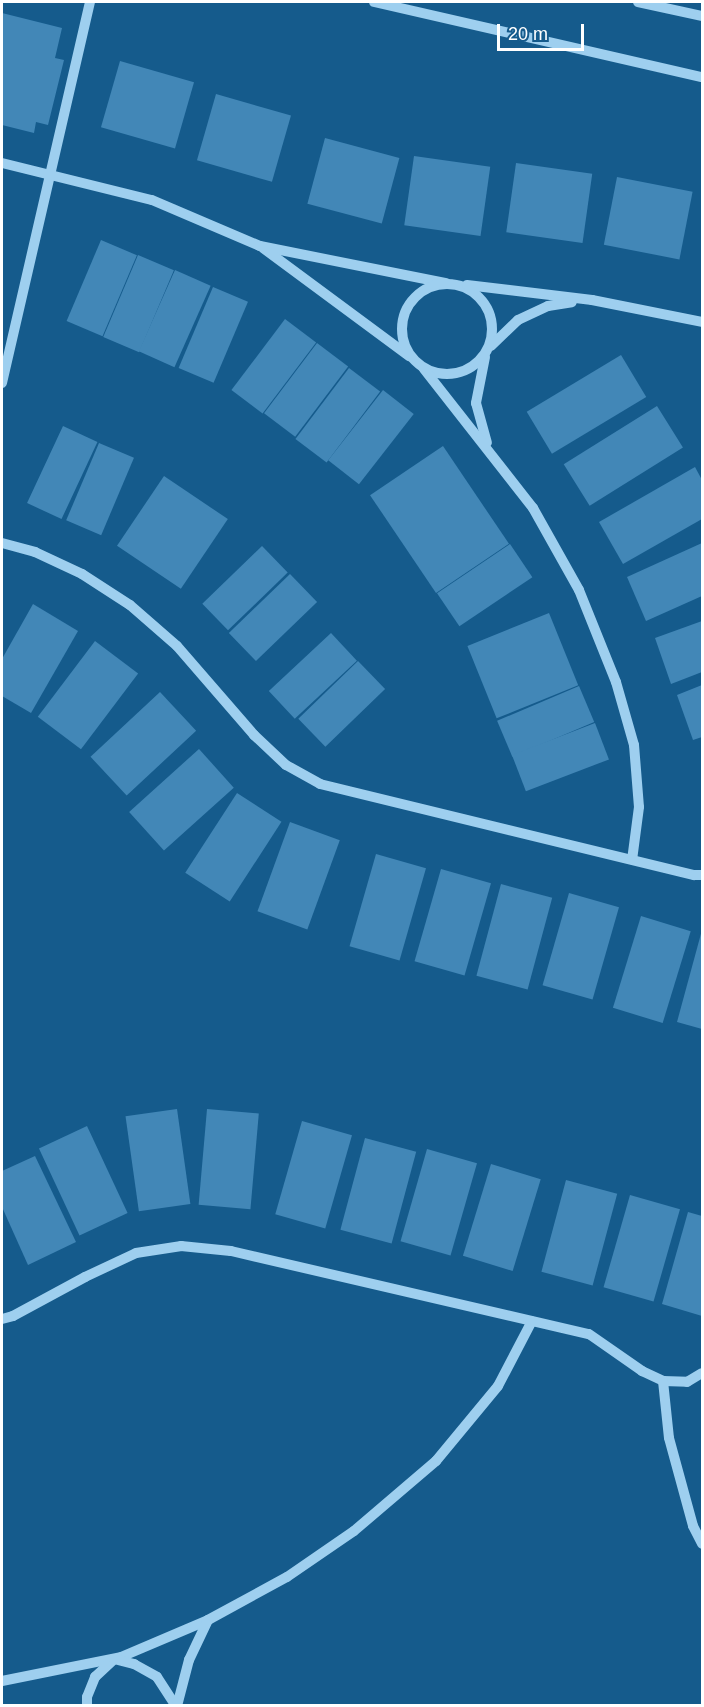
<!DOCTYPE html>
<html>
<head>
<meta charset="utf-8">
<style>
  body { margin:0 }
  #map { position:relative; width:704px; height:1707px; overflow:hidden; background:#155b8c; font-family:Helvetica,sans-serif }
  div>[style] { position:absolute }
  .building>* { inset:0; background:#4287b7; transform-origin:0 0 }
  .minor>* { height:10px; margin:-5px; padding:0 5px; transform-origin:5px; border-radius:5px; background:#9ecfef }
  .minor>.ring { margin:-5px; padding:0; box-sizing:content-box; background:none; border:10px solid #9ecfef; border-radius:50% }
  span { translate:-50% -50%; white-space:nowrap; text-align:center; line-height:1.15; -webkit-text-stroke:5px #155b8c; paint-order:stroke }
  .frame { position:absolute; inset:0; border:3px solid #fff; pointer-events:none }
  .scale { position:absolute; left:497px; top:24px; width:87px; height:27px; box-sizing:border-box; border:3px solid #fff; border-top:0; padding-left:8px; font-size:18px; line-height:21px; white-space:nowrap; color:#fff; -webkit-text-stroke:4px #155b8c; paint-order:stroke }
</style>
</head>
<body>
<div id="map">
  <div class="building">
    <div style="clip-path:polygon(2px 13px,62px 28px,55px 58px,64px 60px,48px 125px,36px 122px,34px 133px,2px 125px)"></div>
    <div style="left:120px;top:61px;width:77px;height:69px;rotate:16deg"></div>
    <div style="left:216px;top:94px;width:78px;height:69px;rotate:16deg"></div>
    <div style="left:325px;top:138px;width:77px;height:68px;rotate:15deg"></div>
    <div style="left:414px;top:156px;width:77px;height:70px;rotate:8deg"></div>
    <div style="left:516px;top:163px;width:77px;height:70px;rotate:8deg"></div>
    <div style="left:617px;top:177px;width:77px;height:69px;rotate:11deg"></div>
    <div style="left:101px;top:240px;width:39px;height:88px;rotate:23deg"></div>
    <div style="left:138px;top:255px;width:39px;height:89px;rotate:23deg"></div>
    <div style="left:175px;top:270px;width:39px;height:89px;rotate:24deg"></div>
    <div style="left:213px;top:287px;width:38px;height:88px;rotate:23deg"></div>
    <div style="left:285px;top:319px;width:39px;height:89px;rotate:37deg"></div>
    <div style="left:317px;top:343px;width:39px;height:88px;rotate:37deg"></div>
    <div style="left:621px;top:355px;width:49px;height:110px;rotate:59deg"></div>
    <div style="left:349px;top:368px;width:39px;height:89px;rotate:37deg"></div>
    <div style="left:383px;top:390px;width:39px;height:89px;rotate:38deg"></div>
    <div style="left:657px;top:406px;width:49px;height:110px;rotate:58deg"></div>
    <div style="left:63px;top:426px;width:38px;height:85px;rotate:25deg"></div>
    <div style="left:99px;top:443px;width:38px;height:84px;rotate:23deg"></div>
    <div style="left:443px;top:446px;width:118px;height:88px;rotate:56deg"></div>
    <div style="clip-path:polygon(695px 467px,702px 480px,702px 519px,623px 564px,599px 522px)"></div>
    <div style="left:164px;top:476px;width:77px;height:84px;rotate:34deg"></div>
    <div style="clip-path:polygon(702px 543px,702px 596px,646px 621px,627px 577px)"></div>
    <div style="left:510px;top:544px;width:40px;height:88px;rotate:56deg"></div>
    <div style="left:262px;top:546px;width:37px;height:83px;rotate:46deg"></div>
    <div style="left:290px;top:574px;width:39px;height:85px;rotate:46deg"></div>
    <div style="clip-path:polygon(33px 604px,78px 631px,31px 713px,2px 696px,2px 659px)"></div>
    <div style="left:549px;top:613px;width:78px;height:88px;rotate:68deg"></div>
    <div style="clip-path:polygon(702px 621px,702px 672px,671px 684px,655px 638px)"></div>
    <div style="left:331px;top:633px;width:38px;height:85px;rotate:47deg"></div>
    <div style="left:95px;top:641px;width:54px;height:95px;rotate:37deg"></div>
    <div style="left:358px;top:661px;width:39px;height:83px;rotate:46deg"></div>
    <div style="clip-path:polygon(702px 685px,702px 737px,693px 740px,677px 695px)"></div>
    <div style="left:579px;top:686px;width:39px;height:89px;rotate:67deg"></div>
    <div style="left:160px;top:692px;width:53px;height:95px;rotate:47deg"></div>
    <div style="left:595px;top:723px;width:39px;height:89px;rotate:69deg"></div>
    <div style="left:199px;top:749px;width:52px;height:94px;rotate:48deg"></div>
    <div style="left:237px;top:793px;width:53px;height:95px;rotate:33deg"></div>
    <div style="left:290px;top:822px;width:53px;height:95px;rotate:20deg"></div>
    <div style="left:376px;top:854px;width:52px;height:96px;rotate:16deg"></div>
    <div style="left:441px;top:869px;width:52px;height:96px;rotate:16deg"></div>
    <div style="left:501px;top:884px;width:53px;height:95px;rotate:15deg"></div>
    <div style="left:569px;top:893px;width:52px;height:96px;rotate:16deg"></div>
    <div style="left:641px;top:916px;width:52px;height:96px;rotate:17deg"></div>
    <div style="clip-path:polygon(702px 930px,702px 1029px,677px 1022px)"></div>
    <div style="left:177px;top:1109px;width:96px;height:52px;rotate:82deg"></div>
    <div style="left:207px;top:1109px;width:52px;height:96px;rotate:5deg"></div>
    <div style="left:302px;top:1121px;width:52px;height:97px;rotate:16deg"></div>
    <div style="left:87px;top:1126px;width:96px;height:53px;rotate:65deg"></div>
    <div style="left:365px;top:1138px;width:53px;height:95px;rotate:15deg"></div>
    <div style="left:427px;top:1149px;width:52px;height:96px;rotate:16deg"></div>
    <div style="clip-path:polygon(35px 1156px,76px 1242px,28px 1265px,2px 1207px,2px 1171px)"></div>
    <div style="left:491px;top:1164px;width:52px;height:96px;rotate:17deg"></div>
    <div style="left:566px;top:1180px;width:53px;height:95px;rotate:15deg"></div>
    <div style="left:630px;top:1195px;width:52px;height:96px;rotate:16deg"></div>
    <div style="clip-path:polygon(688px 1212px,702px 1216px,702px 1316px,662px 1304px)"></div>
  </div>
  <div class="minor">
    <div style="left:374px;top:2px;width:336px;rotate:12.9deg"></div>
    <div style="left:638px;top:2px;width:66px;rotate:12.3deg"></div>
    <div style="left:2px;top:163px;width:154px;rotate:13.9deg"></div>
    <div style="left:152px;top:200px;width:117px;rotate:23.1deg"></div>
    <div style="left:260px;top:246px;width:190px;rotate:11.3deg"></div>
    <div style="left:263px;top:248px;width:182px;rotate:36.5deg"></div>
    <div class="ring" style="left:402px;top:284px;width:80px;height:80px"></div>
    <div style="left:467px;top:285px;width:126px;rotate:6.8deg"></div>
    <div style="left:592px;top:300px;width:112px;rotate:11.3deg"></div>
    <div style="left:491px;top:346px;width:37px;rotate:-44deg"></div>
    <div style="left:518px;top:320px;width:33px;rotate:-25deg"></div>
    <div style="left:548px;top:306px;width:24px;rotate:-9deg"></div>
    <div style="left:485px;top:357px;width:47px;rotate:101.1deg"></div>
    <div style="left:476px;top:403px;width:41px;rotate:74.6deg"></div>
    <div style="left:424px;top:369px;width:177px;rotate:51.9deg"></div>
    <div style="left:533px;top:508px;width:94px;rotate:60.7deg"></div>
    <div style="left:579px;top:590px;width:99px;rotate:68.1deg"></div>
    <div style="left:616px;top:682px;width:66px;rotate:74.1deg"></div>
    <div style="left:634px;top:745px;width:62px;rotate:85.4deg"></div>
    <div style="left:639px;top:807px;width:53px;rotate:97.5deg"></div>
    <div style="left:2px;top:383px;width:391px;rotate:-77deg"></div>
    <div style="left:2px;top:543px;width:34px;rotate:15deg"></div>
    <div style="left:35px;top:552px;width:52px;rotate:25.1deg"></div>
    <div style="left:82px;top:574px;width:57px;rotate:32.9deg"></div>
    <div style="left:130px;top:605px;width:62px;rotate:41.1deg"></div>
    <div style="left:177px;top:646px;width:118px;rotate:49.1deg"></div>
    <div style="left:254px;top:735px;width:44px;rotate:43.2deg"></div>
    <div style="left:286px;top:765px;width:39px;rotate:29deg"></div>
    <div style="left:320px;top:784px;width:385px;rotate:13.7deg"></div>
    <div style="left:694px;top:875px;width:8px"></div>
    <div style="left:2px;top:1319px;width:11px;rotate:-15deg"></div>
    <div style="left:13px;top:1316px;width:82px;rotate:-28.4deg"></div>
    <div style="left:85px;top:1277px;width:56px;rotate:-25.2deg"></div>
    <div style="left:136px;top:1253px;width:46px;rotate:-8.8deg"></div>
    <div style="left:181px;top:1246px;width:50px;rotate:5.7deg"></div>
    <div style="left:231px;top:1251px;width:367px;rotate:13.1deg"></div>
    <div style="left:589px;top:1334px;width:65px;rotate:34.9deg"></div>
    <div style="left:642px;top:1371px;width:23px;rotate:25deg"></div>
    <div style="left:663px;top:1381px;width:24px;rotate:2deg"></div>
    <div style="left:687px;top:1382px;width:17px;rotate:-31deg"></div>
    <div style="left:663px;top:1381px;width:57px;rotate:84deg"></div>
    <div style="left:669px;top:1438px;width:91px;rotate:74.7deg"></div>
    <div style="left:693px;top:1526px;width:20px;rotate:63deg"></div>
    <div style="left:2px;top:1681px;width:121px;rotate:-11.4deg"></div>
    <div style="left:121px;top:1657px;width:95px;rotate:-23deg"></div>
    <div style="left:208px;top:1620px;width:90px;rotate:-28.6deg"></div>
    <div style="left:287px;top:1577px;width:81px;rotate:-34.5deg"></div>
    <div style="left:354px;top:1531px;width:108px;rotate:-40.5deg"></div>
    <div style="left:436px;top:1461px;width:97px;rotate:-50.4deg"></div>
    <div style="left:498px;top:1386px;width:73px;rotate:-62.4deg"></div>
    <div style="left:87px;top:1706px;width:9px;rotate:-90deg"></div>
    <div style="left:87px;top:1697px;width:22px;rotate:-68deg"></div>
    <div style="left:95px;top:1677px;width:26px;rotate:-43deg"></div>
    <div style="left:114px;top:1659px;width:21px;rotate:14deg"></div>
    <div style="left:134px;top:1664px;width:26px;rotate:29deg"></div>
    <div style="left:157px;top:1677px;width:35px;rotate:57deg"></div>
    <div style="left:177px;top:1706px;width:48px;rotate:-75.4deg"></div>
    <div style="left:189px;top:1660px;width:44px;rotate:-64.6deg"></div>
  </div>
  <div class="frame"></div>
  <div class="scale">20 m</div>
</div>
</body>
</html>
